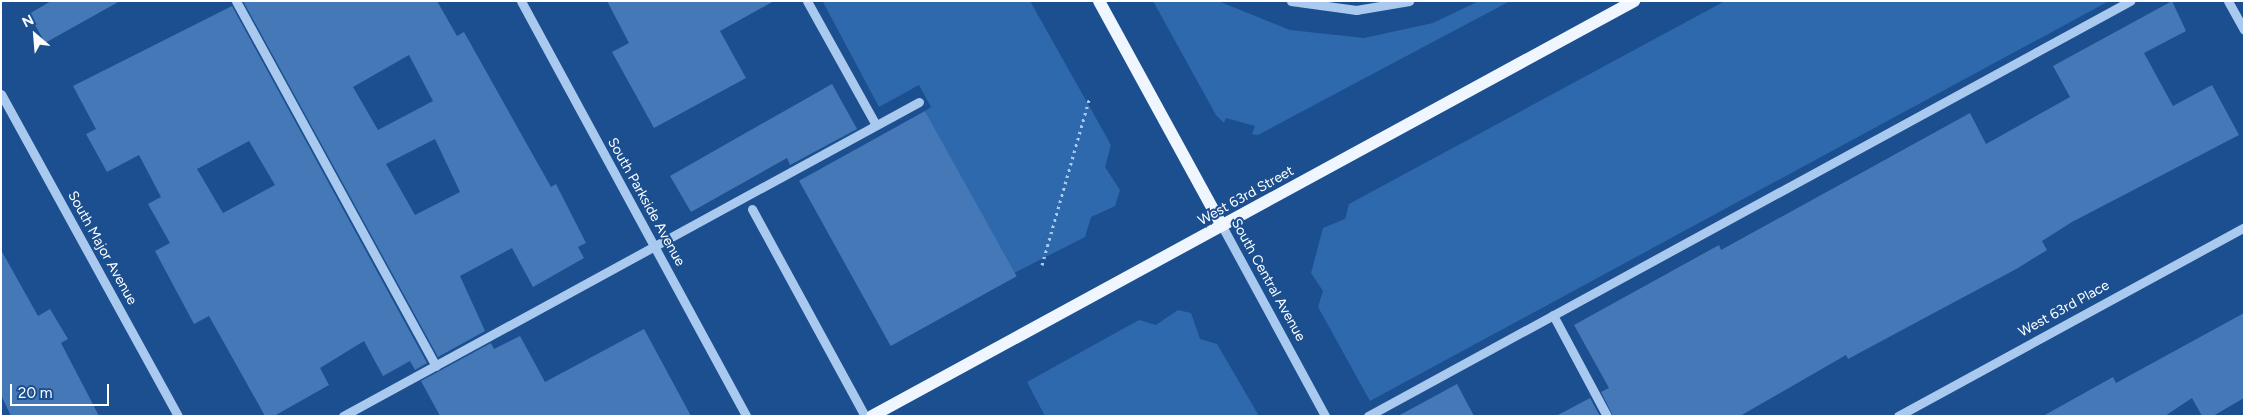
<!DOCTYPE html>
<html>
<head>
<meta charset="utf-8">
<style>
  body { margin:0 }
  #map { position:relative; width:2245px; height:417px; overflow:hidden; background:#1b4f8f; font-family:Figtree,sans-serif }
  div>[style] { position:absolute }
  .green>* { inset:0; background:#2e69ad }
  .building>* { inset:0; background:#4478b7; transform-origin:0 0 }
  .path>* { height:3px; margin-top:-1.5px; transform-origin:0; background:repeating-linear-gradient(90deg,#a9c9ee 0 2.5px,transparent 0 6.5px) }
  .minor>* { height:9px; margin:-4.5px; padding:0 4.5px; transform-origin:4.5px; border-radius:4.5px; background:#a9c9ee }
  .major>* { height:12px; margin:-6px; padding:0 6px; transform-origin:6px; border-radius:6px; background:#f0f6ff }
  span { translate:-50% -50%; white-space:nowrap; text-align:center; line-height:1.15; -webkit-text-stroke:4px #1b4f8f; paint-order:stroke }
  .street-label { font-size:14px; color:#fff }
  .frame { position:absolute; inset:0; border:2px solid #fff; pointer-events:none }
  .north { position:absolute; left:10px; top:10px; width:50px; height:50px; -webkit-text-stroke:4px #1b4f8f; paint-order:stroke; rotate:333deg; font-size:14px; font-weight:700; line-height:20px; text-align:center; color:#fff }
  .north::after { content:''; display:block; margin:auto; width:18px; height:22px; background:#fff; clip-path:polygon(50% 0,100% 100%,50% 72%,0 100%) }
  .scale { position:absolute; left:10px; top:384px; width:99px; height:22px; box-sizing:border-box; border:2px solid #fff; border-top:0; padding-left:6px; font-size:15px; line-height:18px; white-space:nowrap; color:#fff; -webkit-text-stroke:4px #1b4f8f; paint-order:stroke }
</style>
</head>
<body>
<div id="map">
  <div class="green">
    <div style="clip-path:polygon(1030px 1px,1111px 145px,1105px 167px,1120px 190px,1115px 206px,1091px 217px,1085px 237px,1014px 273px,925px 111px,931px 107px,919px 85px,879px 107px,823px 2px)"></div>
    <div style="clip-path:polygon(1153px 1px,1218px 1px,1290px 30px,1364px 38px,1433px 23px,1479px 1px,1510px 1px,1258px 135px,1252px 134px,1255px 126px,1226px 118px,1224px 123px,1216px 115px)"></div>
    <div style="clip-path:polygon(1725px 1px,2109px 1px,1370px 401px,1318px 307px,1323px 291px,1311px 273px,1323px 228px,1345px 219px,1349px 204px)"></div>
    <div style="clip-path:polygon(1178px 310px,1191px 313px,1200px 339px,1217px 344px,1259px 416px,1045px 416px,1027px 382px,1139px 320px,1156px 325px)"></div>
  </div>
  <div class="building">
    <div style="clip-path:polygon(51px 1px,120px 1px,45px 43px,29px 14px)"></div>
    <div style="clip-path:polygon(evenodd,243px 1px,437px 1px,457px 36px,464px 32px,551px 187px,556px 184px,586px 243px,578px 247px,584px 258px,533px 287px,512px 248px,460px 276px,485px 331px,438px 357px,243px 1px,409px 55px,433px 101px,378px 130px,353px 87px,409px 55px,243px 1px,435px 139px,460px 192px,415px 215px,386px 164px,435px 139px)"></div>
    <div style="clip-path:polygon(607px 1px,774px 1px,720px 31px,746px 78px,654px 128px,612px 52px,629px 43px)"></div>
    <div style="clip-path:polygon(2172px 1px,2186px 31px,2144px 53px,2173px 106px,2212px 85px,2239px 135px,2072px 222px,2042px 241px,2047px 250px,2018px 268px,1848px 359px,1846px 355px,1740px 416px,1613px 416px,1601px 392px,1609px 388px,1574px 325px,1719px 245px,1721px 250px,1970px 113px,1986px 144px,2070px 97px,2053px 66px)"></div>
    <div style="clip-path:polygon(evenodd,232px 6px,427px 363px,415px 370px,410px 361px,383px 376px,364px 341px,320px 368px,329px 385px,274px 416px,265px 416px,209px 316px,194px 324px,155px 251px,170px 243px,148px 204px,161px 197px,139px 155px,107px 172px,86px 134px,96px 129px,73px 86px,232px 6px,249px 141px,275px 185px,223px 213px,197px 169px,249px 141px)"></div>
    <div style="clip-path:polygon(832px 84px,857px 129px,790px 165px,787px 158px,691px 212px,670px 176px)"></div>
    <div style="left:925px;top:111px;width:189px;height:144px;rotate:61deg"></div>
    <div style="clip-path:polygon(1px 250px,38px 316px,50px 309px,68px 339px,61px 343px,99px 416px,11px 416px,1px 395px)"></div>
    <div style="clip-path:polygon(2244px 313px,2244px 398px,2213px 416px,2202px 416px,2192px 398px,2165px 416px,2043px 416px,2113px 377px,2116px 383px)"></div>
    <div style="clip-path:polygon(644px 329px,691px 416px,440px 416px,421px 381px,491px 343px,494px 349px,520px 336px,545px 382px)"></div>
    <div style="clip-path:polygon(1457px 384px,1474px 416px,1398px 416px)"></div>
    <div style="clip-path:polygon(1590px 398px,1600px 416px,1556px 416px)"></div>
  </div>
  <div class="path">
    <div style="left:1042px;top:265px;width:175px;rotate:-74.1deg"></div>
  </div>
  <div class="minor">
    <div style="left:236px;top:1px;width:416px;rotate:61.3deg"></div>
    <div style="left:521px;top:1px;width:472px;rotate:61.5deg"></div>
    <div style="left:807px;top:1px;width:142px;rotate:60.9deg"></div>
    <div style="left:1291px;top:1px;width:66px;rotate:7.9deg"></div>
    <div style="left:1356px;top:10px;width:54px;rotate:-9.6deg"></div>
    <div style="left:2228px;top:1px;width:33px;rotate:61deg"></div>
    <div style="left:1px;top:94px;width:367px;rotate:61.2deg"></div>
    <div style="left:752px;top:209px;width:236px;rotate:61.4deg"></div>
    <div style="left:1222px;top:226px;width:216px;rotate:61.5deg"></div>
    <div style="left:1553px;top:315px;width:115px;rotate:61.9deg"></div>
    <div style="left:343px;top:416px;width:656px;rotate:-28.6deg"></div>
    <div style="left:1368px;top:416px;width:868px;rotate:-28.57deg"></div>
    <div style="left:1898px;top:416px;width:394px;rotate:-28.6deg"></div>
  </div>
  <div class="major">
    <div style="left:1099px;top:1px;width:256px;rotate:61.3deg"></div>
    <div style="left:872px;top:416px;width:868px;rotate:-28.57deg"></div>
  </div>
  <div class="street-label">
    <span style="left:1246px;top:196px;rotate:-29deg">West 63rd Street</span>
    <span style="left:646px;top:202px;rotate:61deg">South Parkside Avenue</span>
    <span style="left:102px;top:248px;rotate:61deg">South Major Avenue</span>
    <span style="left:1268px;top:280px;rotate:61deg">South Central Avenue</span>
    <span style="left:2064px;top:309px;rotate:-29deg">West 63rd Place</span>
  </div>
  <div class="frame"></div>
  <div class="north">N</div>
  <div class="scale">20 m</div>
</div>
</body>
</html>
